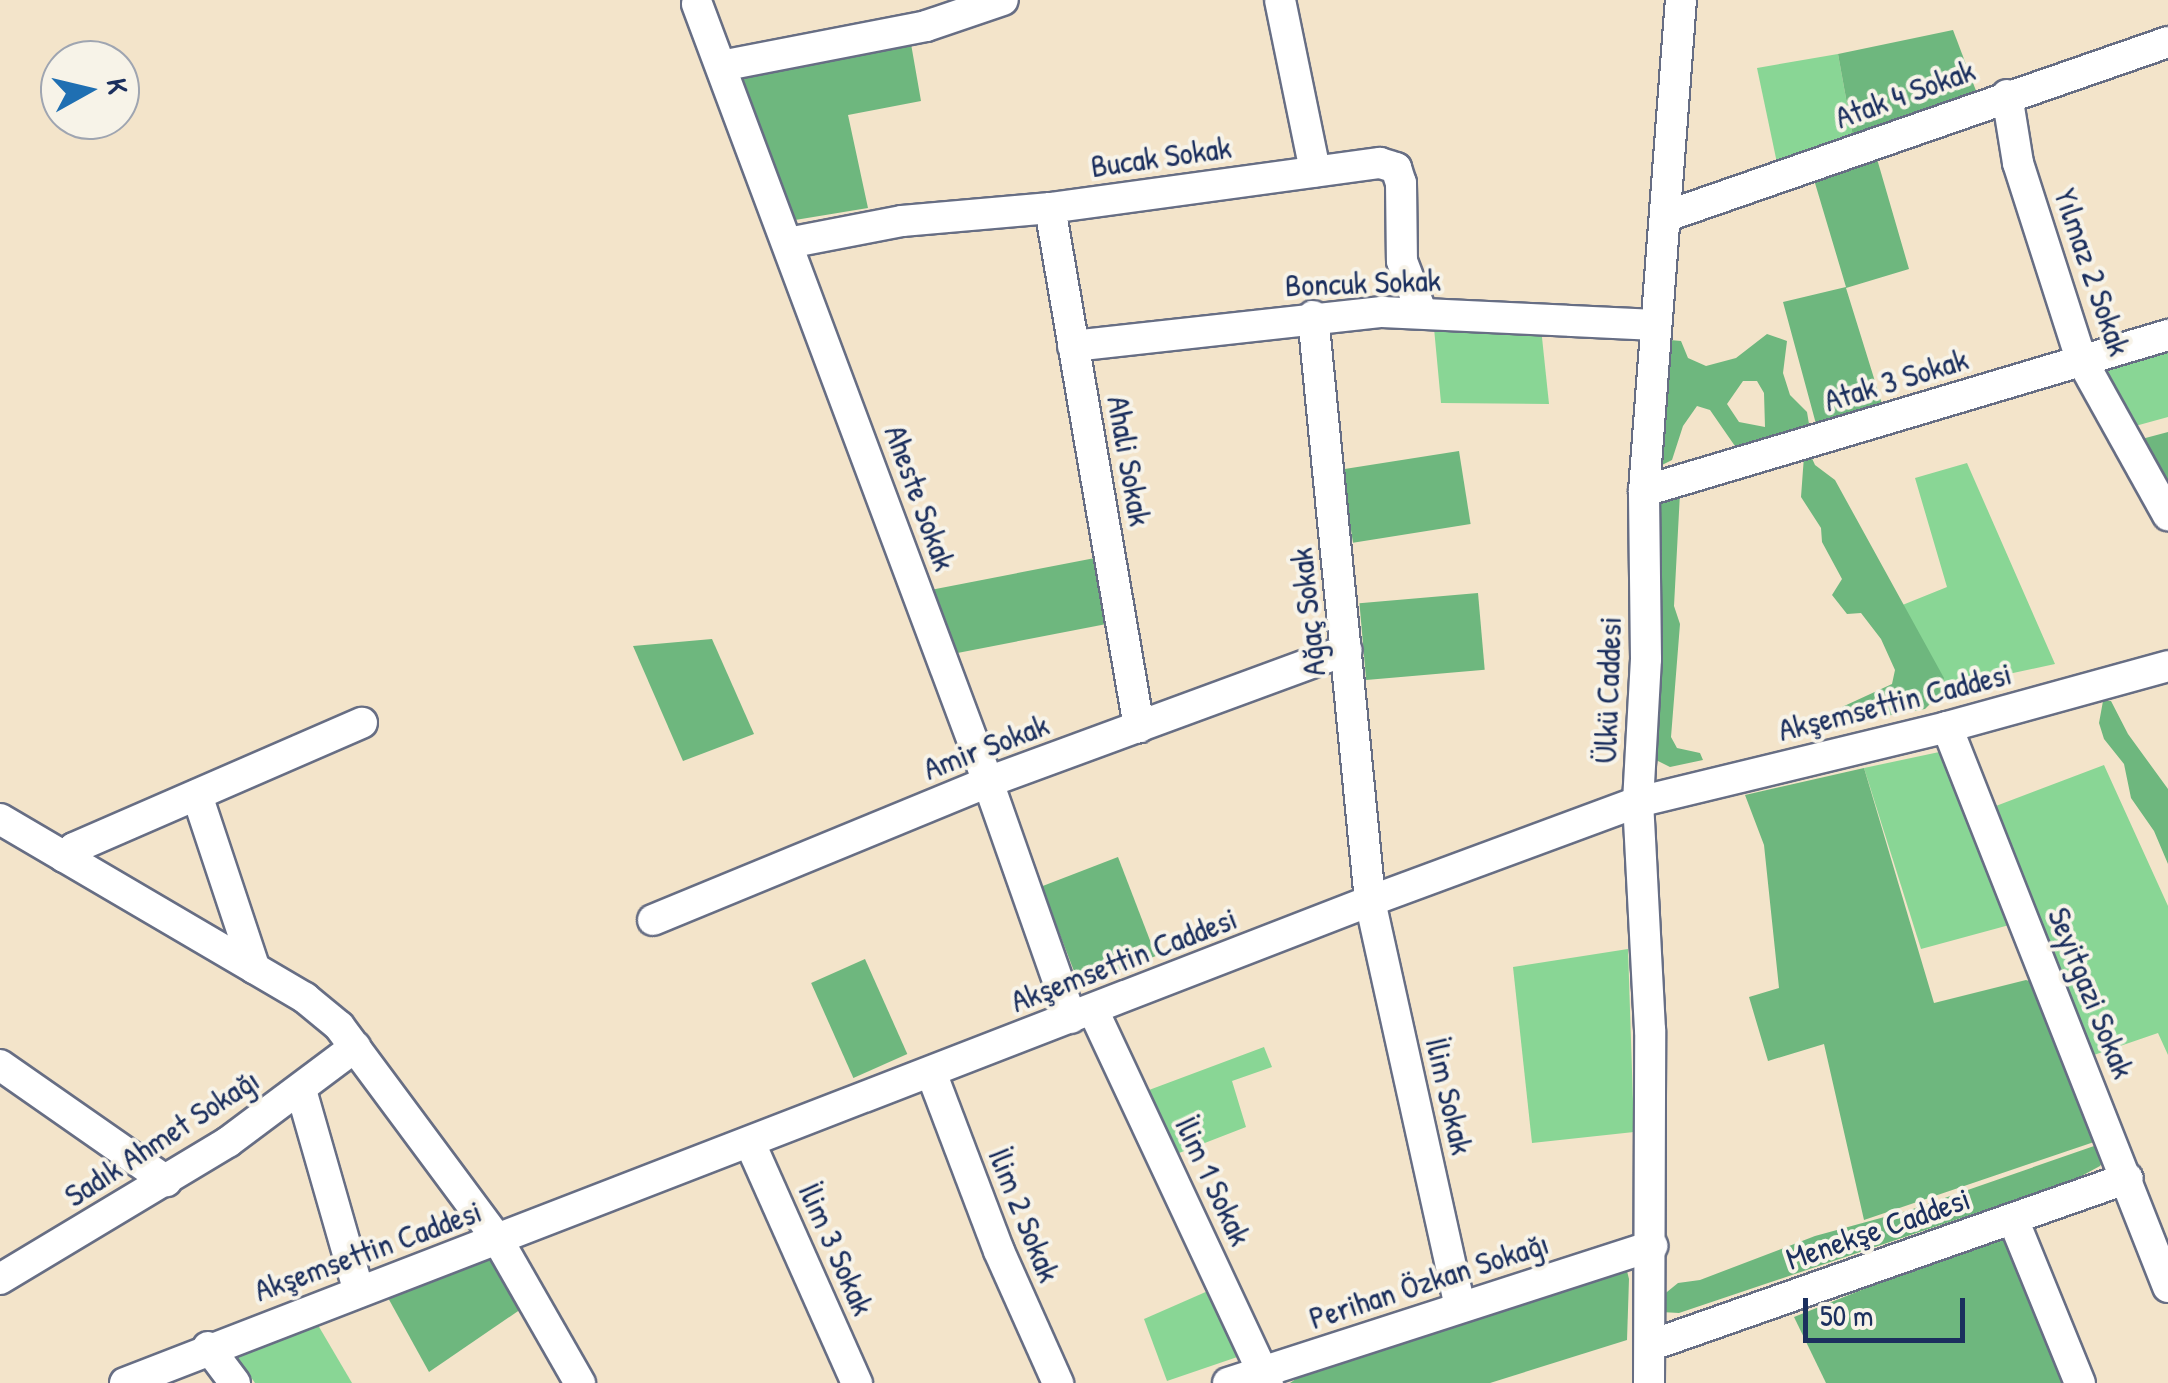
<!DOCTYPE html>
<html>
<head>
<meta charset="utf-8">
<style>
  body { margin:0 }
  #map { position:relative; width:2168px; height:1383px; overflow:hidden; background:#f3e4ca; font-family:"Patrick Hand",sans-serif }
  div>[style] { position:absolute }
  .green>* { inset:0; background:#89d695 }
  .forest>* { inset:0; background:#6eb77e; transform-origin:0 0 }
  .roads { filter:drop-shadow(2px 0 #676e84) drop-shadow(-2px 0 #676e84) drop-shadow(0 2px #676e84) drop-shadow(0 -2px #676e84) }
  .minor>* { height:30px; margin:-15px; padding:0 15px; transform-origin:15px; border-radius:15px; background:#fff }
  span { translate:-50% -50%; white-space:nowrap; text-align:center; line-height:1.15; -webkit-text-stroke:8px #f7f3e8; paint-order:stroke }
  .street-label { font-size:32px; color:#1b2f5e }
  .north { position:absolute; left:40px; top:40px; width:100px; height:100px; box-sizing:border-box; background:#f7f3e8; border:2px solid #9fa5b1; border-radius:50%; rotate:82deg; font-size:28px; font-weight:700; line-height:40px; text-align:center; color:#1b2f5e }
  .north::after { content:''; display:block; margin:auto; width:35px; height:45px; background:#1f6fb2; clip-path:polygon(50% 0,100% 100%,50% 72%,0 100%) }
  .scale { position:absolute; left:1803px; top:1298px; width:162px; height:45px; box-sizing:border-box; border:5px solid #1b2f5e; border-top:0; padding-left:12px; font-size:30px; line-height:35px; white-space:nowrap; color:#1b2f5e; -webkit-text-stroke:8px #f7f3e8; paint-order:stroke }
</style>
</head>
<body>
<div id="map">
  <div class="green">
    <div style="clip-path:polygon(1838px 54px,1853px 137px,1777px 163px,1757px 68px)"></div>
    <div style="clip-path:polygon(1434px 328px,1541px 328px,1549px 404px,1441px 403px)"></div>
    <div style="clip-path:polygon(2168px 343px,2168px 417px,2128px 428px,2095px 361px)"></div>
    <div style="clip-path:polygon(1967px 463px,2055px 664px,1934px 690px,1900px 606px,1947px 587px,1915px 478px)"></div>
    <div style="clip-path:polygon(1944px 751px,2013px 924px,1921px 949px,1864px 768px)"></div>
    <div style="clip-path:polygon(2104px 765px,2168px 906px,2168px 1055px,2158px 1033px,2091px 1056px,1988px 809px)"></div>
    <div style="clip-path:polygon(1628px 949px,1634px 1132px,1532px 1143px,1513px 967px)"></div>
    <div style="clip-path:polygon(1264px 1047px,1272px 1067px,1232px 1081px,1246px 1127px,1179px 1153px,1149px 1090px)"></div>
    <div style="clip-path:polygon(1217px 1287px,1249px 1353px,1167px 1381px,1144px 1319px)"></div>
    <div style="clip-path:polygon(315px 1320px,352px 1383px,255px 1383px,234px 1353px)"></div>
  </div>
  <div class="forest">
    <div style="clip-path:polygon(1953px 30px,1978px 96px,1853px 137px,1838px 54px)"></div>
    <div style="clip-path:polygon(910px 38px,921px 101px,848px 115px,868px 208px,795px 220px,740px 70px)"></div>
    <div style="clip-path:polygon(1875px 152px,1909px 269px,1846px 288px,1882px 404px,1816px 424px,1783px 302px,1846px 287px,1812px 173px)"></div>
    <div style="clip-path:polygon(evenodd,1767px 334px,1787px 341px,1783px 373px,1790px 395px,1807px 412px,1809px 424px,1794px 439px,1737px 449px,1710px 410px,1697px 406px,1683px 426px,1672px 460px,1658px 467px,1670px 340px,1681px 341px,1688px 358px,1706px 366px,1736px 358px,1767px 334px,1743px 381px,1757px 381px,1764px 393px,1765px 427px,1739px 422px,1727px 404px,1743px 381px)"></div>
    <div style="clip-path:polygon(2168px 432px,2168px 491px,2138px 440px)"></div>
    <div style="left:1459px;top:451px;width:74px;height:119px;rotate:81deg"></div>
    <div style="clip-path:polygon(1810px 454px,1815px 465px,1835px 480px,1944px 678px,1942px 692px,1925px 709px,1842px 724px,1842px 707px,1892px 684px,1895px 670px,1881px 639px,1861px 613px,1847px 614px,1832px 595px,1842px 579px,1822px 542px,1821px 528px,1801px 497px,1804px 456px)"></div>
    <div style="clip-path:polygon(1655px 486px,1680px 493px,1674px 606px,1680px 624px,1671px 737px,1677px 748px,1700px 753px,1703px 760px,1670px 767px,1656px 760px)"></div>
    <div style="left:1095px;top:558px;width:67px;height:165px;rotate:79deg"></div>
    <div style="left:1478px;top:593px;width:77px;height:119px;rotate:85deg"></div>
    <div style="clip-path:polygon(712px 639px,754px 734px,683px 761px,633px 646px)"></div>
    <div style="clip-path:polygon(2103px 701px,2111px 701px,2128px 734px,2168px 789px,2168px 864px,2154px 831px,2131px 798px,2124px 764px,2104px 739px,2099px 723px)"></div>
    <div style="clip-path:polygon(1864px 768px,1934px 1003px,2026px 980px,2038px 984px,2097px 1141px,1864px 1220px,1824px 1044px,1768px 1061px,1749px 997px,1779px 988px,1764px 845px,1745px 795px)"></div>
    <div style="left:1118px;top:857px;width:106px;height:82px;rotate:69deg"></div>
    <div style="left:865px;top:959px;width:104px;height:59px;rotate:66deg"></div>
    <div style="clip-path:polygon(2097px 1145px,2103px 1161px,2100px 1166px,2074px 1180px,1679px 1313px,1661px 1312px,1662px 1296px,1678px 1283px,1700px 1280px,1815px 1236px,1910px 1210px)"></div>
    <div style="clip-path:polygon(1991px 1238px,2005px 1239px,2016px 1250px,2071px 1383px,1826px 1383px,1794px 1317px)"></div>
    <div style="clip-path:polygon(497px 1256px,524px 1307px,429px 1372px,387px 1296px)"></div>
    <div style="clip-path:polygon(1619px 1271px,1627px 1271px,1629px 1279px,1627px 1340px,1490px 1383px,1290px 1383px,1306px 1372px)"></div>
  </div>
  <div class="roads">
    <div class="minor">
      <div style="left:1280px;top:0;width:175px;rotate:78.4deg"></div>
      <div style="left:697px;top:4px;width:831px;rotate:69.49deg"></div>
      <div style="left:988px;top:782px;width:250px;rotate:70.6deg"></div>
      <div style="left:721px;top:66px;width:209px;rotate:-11deg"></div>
      <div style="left:926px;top:26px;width:81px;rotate:-18.7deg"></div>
      <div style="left:2007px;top:95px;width:69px;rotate:80.8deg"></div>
      <div style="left:2018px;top:163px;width:206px;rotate:72.2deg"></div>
      <div style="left:2081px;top:359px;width:179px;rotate:60.9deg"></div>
      <div style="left:1050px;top:208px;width:527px;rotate:80.27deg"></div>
      <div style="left:1667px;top:216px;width:530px;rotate:-19.15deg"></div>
      <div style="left:788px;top:243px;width:116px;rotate:-10.9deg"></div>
      <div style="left:902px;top:221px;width:149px;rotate:-5deg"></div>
      <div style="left:1050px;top:208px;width:333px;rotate:-7.8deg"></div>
      <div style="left:1380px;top:163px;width:17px;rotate:17deg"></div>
      <div style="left:1396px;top:168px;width:16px;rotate:72deg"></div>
      <div style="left:1401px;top:183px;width:78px;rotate:89.3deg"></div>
      <div style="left:1402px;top:261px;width:53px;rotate:69.2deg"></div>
      <div style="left:1313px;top:316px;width:588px;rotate:84.43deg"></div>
      <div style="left:1370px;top:901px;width:416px;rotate:77.5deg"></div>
      <div style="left:1073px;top:346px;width:311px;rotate:-6.3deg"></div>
      <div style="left:1382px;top:312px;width:274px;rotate:2.7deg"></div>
      <div style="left:1644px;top:491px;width:547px;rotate:-16.58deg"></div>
      <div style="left:1947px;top:727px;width:602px;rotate:68.46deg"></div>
      <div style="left:197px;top:795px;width:183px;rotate:71.6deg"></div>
      <div style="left:0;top:819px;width:354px;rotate:30.4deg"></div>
      <div style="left:305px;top:998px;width:44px;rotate:39.5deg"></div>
      <div style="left:339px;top:1026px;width:267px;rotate:53.4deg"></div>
      <div style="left:498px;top:1240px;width:165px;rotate:60.2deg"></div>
      <div style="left:64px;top:857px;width:13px;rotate:-42deg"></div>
      <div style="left:74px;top:848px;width:314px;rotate:-23.5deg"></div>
      <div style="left:653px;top:920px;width:362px;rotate:-22.4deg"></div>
      <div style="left:988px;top:782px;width:382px;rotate:-20.2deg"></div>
      <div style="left:1093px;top:1010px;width:412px;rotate:64.9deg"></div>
      <div style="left:0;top:1065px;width:203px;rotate:34.9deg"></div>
      <div style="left:931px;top:1072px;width:191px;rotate:69.2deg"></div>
      <div style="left:999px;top:1251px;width:145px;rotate:65.9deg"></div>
      <div style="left:301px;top:1090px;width:210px;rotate:74deg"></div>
      <div style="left:750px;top:1143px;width:263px;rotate:66deg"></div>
      <div style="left:2013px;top:1219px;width:177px;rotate:67.8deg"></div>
      <div style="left:0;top:1279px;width:266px;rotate:-31deg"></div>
      <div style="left:228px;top:1142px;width:159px;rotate:-36.8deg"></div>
      <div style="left:1652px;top:1345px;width:504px;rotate:-19.33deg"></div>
      <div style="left:208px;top:1347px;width:45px;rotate:53.1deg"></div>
      <div style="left:125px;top:1383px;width:1335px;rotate:-21.16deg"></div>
      <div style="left:1370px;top:901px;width:286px;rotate:-20.3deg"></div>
      <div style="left:1638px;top:802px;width:318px;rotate:-13.6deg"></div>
      <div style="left:1947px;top:727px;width:229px;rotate:-15.4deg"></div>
      <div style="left:1228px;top:1383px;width:446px;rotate:-17.9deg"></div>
      <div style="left:1649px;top:1383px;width:353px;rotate:-89.8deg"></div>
      <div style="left:1650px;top:1030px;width:228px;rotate:-93deg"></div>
      <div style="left:1638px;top:802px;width:143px;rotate:-86.8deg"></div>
      <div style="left:1646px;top:659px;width:168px;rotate:-90.7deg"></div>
      <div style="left:1644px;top:491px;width:492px;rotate:-85.7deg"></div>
    </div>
  </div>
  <div class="street-label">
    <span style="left:1905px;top:94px;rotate:-20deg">Atak 4 Sokak</span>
    <span style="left:1161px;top:157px;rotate:-8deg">Bucak Sokak</span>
    <span style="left:2092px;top:272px;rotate:71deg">Yılmaz 2 Sokak</span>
    <span style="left:1363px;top:283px;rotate:-2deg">Boncuk Sokak</span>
    <span style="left:1896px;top:380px;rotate:-17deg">Atak 3 Sokak</span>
    <span style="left:1129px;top:461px;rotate:80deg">Ahali Sokak</span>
    <span style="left:920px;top:498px;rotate:70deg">Aheste Sokak</span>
    <span style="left:1308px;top:612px;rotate:-96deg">Ağaç Sokak</span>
    <span style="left:1608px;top:690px;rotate:-88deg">Ülkü Caddesi</span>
    <span style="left:1895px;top:702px;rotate:-14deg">Akşemsettin Caddesi</span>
    <span style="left:986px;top:747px;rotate:-21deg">Amir Sokak</span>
    <span style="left:1124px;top:960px;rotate:-21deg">Akşemsettin Caddesi</span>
    <span style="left:2091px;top:993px;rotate:68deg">Seyitgazi Sokak</span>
    <span style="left:1449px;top:1096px;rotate:77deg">İlim Sokak</span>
    <span style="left:162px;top:1138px;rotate:-33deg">Sadık Ahmet Sokağı</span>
    <span style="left:1213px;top:1181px;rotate:65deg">İlim 1 Sokak</span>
    <span style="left:1024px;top:1215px;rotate:68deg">İlim 2 Sokak</span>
    <span style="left:1878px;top:1229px;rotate:-19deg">Menekşe Caddesi</span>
    <span style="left:836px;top:1249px;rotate:66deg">İlim 3 Sokak</span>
    <span style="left:368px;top:1251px;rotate:-20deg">Akşemsettin Caddesi</span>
    <span style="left:1429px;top:1281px;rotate:-18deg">Perihan Özkan Sokağı</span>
  </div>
  <div class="north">K</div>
  <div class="scale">50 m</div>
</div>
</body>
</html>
